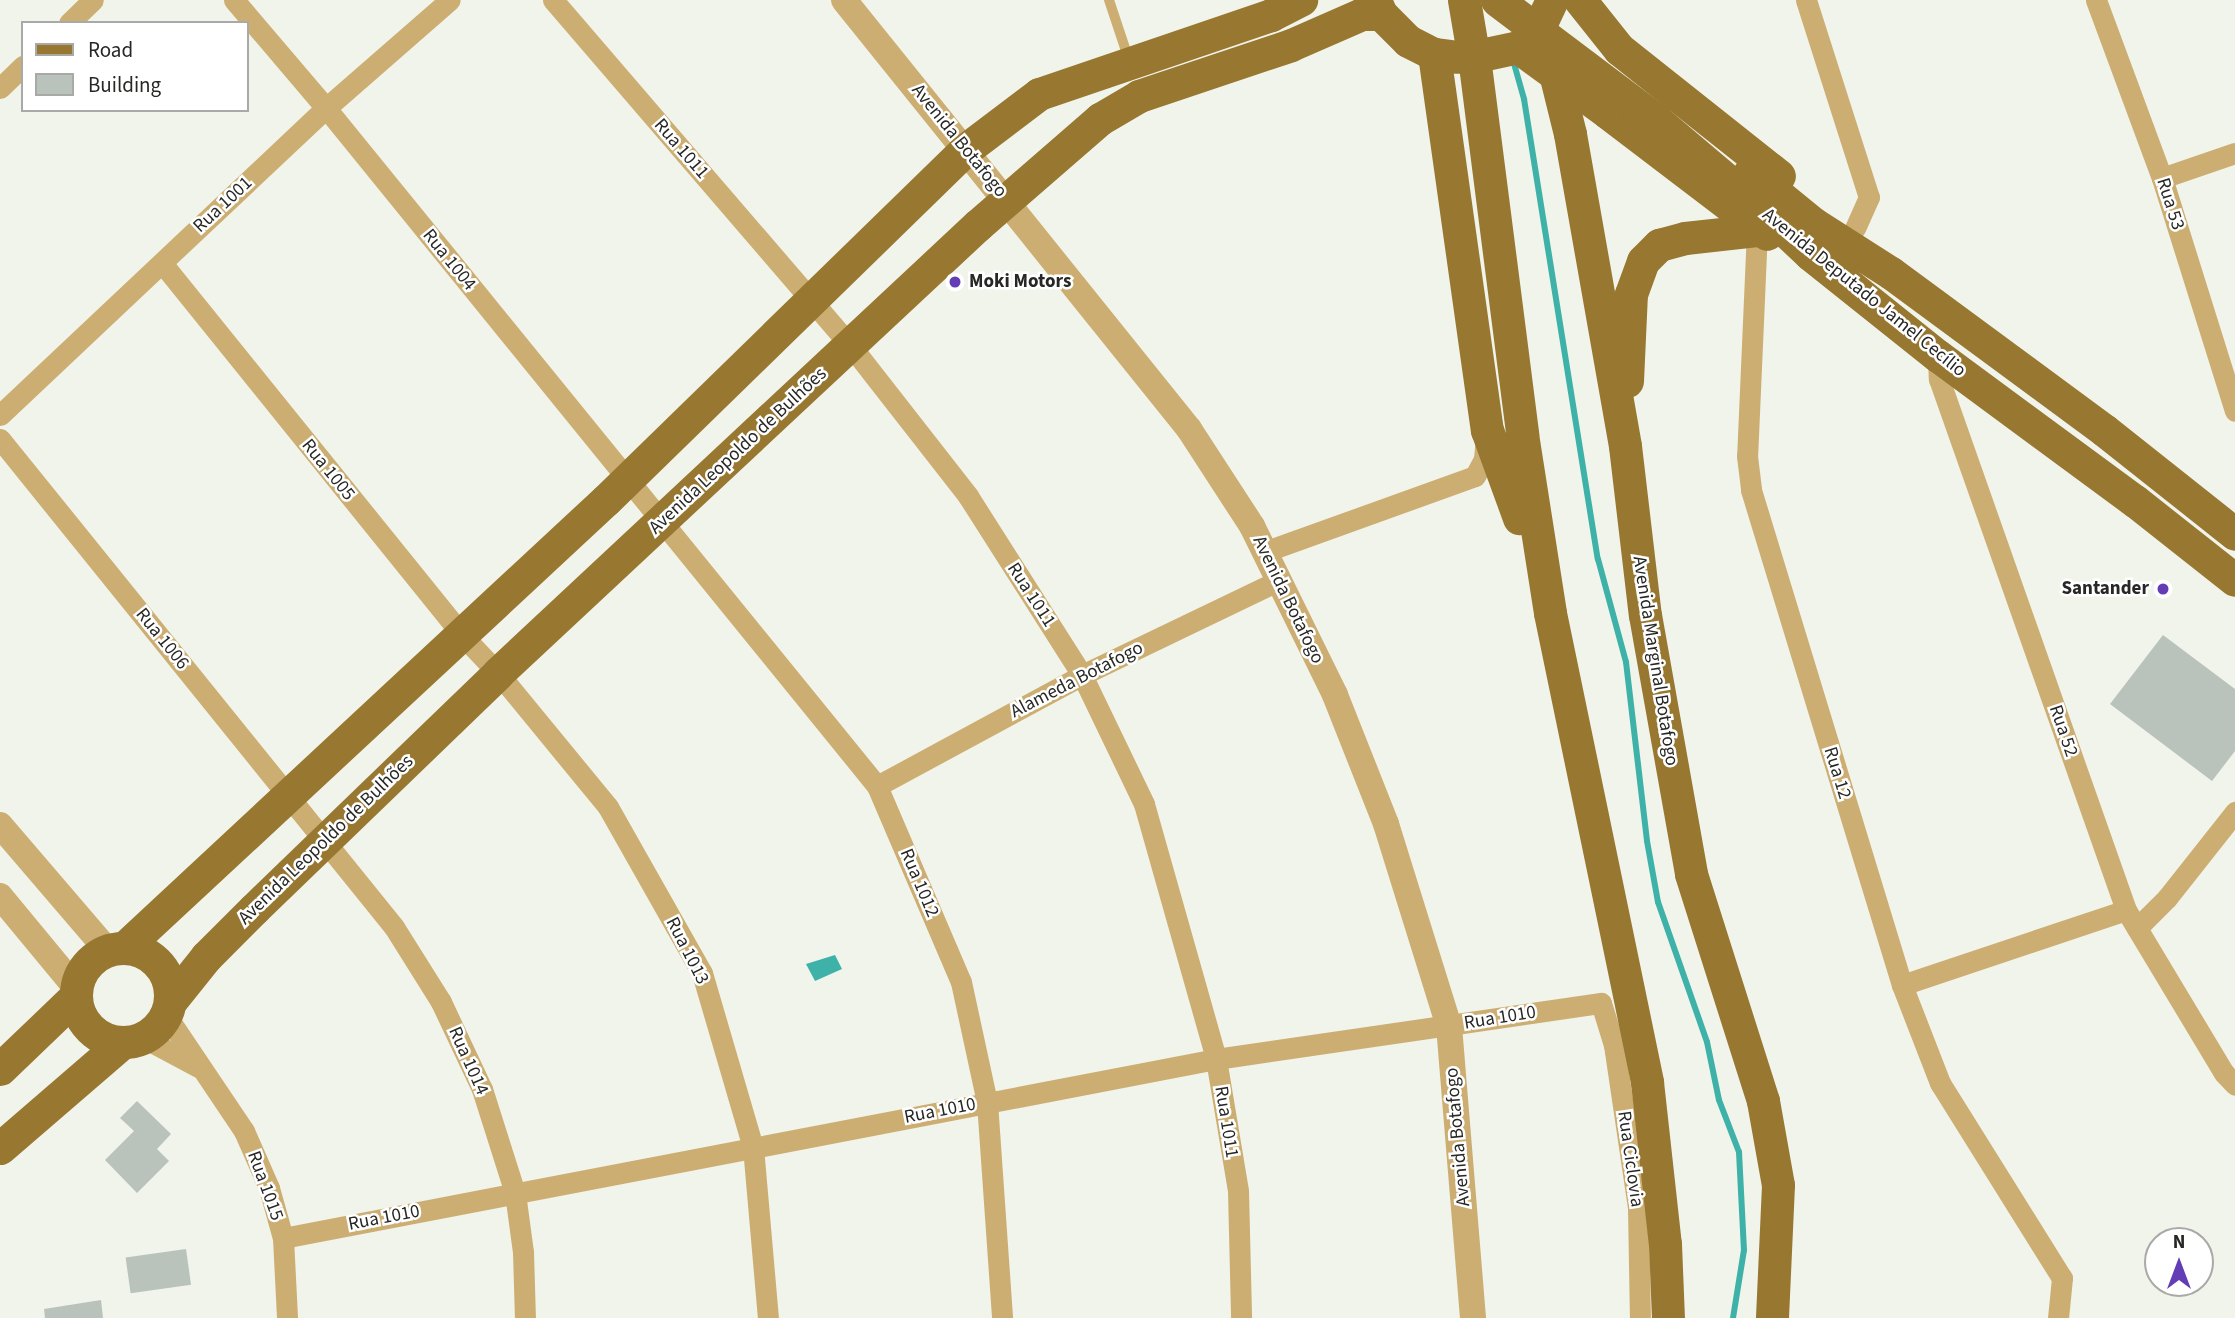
<!DOCTYPE html>
<html>
<head>
<meta charset="utf-8">
<style>
  body { margin:0 }
  #map { position:relative; width:2235px; height:1318px; overflow:hidden; background:#f1f4ea; font-family:"Source Sans 3",sans-serif }
  div>[style] { position:absolute }
  .water>* { inset:0; background:#3eb2a9 }
  .stream>* { height:6px; margin:-3px; padding:0 3px; transform-origin:3px; border-radius:3px; background:#3eb2a9 }
  .building>* { inset:0; background:#bac2bc; transform-origin:0 0 }
  .service>* { height:10px; margin:-5px; padding:0 5px; transform-origin:5px; border-radius:5px; background:#cdae72 }
  .minor>* { height:21px; margin:-10.5px; padding:0 10.5px; transform-origin:10.5px; border-radius:10.5px; background:#cdae72 }
  .tertiary>* { height:26px; margin:-13px; padding:0 13px; transform-origin:13px; border-radius:13px; background:#cdae72 }
  .primary>* { height:33px; margin:-16.5px; padding:0 16.5px; transform-origin:16.5px; border-radius:16.5px; background:#987731 }
  .primary>.ring { margin:-16.5px; padding:0; box-sizing:content-box; background:none; border:33px solid #987731; border-radius:50% }
  .primary-bridge>* { height:33px; margin:-16.5px; padding:0 16.5px; transform-origin:16.5px; border-radius:16.5px; background:#987731 }
  .dots>* { width:19px; height:19px; translate:-50% -50%; box-sizing:border-box; border:4px solid #fff; border-radius:50% }
  span { translate:-50% -50%; white-space:nowrap; text-align:center; line-height:1.15; -webkit-text-stroke:5px #fff; paint-order:stroke }
  .street-label { font-size:19px; color:#272825 }
  .poi-label { font-size:19px; color:#272825; font-weight:700 }
  .left { translate:0 -50%; text-align:left }
  .right { translate:-100% -50%; text-align:right }
  .legend { position:absolute; left:21px; top:21px; width:228px; height:91px; box-sizing:border-box; background:#fff; border:2px solid #a9a9a8; margin:0; padding:9px 12px; list-style:none; font-size:21px; color:#272825 }
  .legend li { display:flex; align-items:center; gap:14px; height:35px }
  .legend b { width:35px; border:2px solid #a9a9a8 }
  .north { position:absolute; left:2144px; top:1227px; width:70px; height:70px; box-sizing:border-box; background:#fff; border:2px solid #a9a9a8; border-radius:50%; rotate:0deg; font-size:19px; font-weight:700; line-height:28px; text-align:center; color:#272825 }
  .north::after { content:''; display:block; margin:auto; width:24px; height:32px; background:#623db5; clip-path:polygon(50% 0,100% 100%,50% 72%,0 100%) }
</style>
</head>
<body>
<div id="map">
  <div class="water">
    <div style="clip-path:polygon(835px 955px,842px 969px,815px 981px,806px 964px)"></div>
  </div>
  <div class="stream">
    <div style="left:1513px;top:60px;width:41px;rotate:74.2deg"></div>
    <div style="left:1524px;top:99px;width:466px;rotate:80.9deg"></div>
    <div style="left:1598px;top:559px;width:107px;rotate:74.8deg"></div>
    <div style="left:1626px;top:662px;width:180px;rotate:83.3deg"></div>
    <div style="left:1647px;top:841px;width:62px;rotate:79.8deg"></div>
    <div style="left:1658px;top:902px;width:148px;rotate:70.7deg"></div>
    <div style="left:1707px;top:1042px;width:59px;rotate:78.3deg"></div>
    <div style="left:1719px;top:1100px;width:56px;rotate:69deg"></div>
    <div style="left:1739px;top:1152px;width:98px;rotate:87.1deg"></div>
    <div style="left:1744px;top:1250px;width:69px;rotate:99.2deg"></div>
  </div>
  <div class="building">
    <div style="clip-path:polygon(2163px 635px,2235px 689px,2235px 751px,2212px 781px,2110px 704px)"></div>
    <div style="clip-path:polygon(137px 1101px,171px 1134px,157px 1149px,169px 1161px,137px 1193px,105px 1160px,134px 1131px,120px 1118px)"></div>
    <div style="left:186px;top:1249px;width:36px;height:61px;rotate:82deg"></div>
    <div style="clip-path:polygon(101px 1300px,103px 1318px,45px 1318px,44px 1309px)"></div>
  </div>
  <div class="service">
    <div style="left:1109px;top:0;width:63px;rotate:71.6deg"></div>
  </div>
  <div class="minor">
    <div style="left:234px;top:0;width:142px;rotate:49.6deg"></div>
    <div style="left:326px;top:108px;width:874px;rotate:50.9deg"></div>
    <div style="left:877px;top:786px;width:213px;rotate:66.8deg"></div>
    <div style="left:961px;top:982px;width:123px;rotate:77.8deg"></div>
    <div style="left:987px;top:1102px;width:217px;rotate:86deg"></div>
    <div style="left:553px;top:0;width:457px;rotate:49.3deg"></div>
    <div style="left:851px;top:346px;width:190px;rotate:52deg"></div>
    <div style="left:968px;top:496px;width:212px;rotate:57.5deg"></div>
    <div style="left:1082px;top:675px;width:143px;rotate:64.3deg"></div>
    <div style="left:1144px;top:804px;width:265px;rotate:74.2deg"></div>
    <div style="left:1216px;top:1059px;width:134px;rotate:80.5deg"></div>
    <div style="left:1238px;top:1191px;width:127px;rotate:88.6deg"></div>
    <div style="left:1806px;top:0;width:207px;rotate:72.3deg"></div>
    <div style="left:1869px;top:197px;width:34px;rotate:114deg"></div>
    <div style="left:2096px;top:0;width:190px;rotate:69.7deg"></div>
    <div style="left:2162px;top:178px;width:244px;rotate:72.6deg"></div>
    <div style="left:69px;top:23px;width:33px;rotate:-44deg"></div>
    <div style="left:0;top:88px;width:32px;rotate:-44deg"></div>
    <div style="left:2162px;top:178px;width:77px;rotate:-18.9deg"></div>
    <div style="left:1757px;top:230px;width:226px;rotate:92.5deg"></div>
    <div style="left:1747px;top:456px;width:34px;rotate:83deg"></div>
    <div style="left:1751px;top:490px;width:518px;rotate:73.04deg"></div>
    <div style="left:1902px;top:985px;width:105px;rotate:68.8deg"></div>
    <div style="left:1940px;top:1083px;width:230px;rotate:58deg"></div>
    <div style="left:2062px;top:1278px;width:40px;rotate:95.7deg"></div>
    <div style="left:162px;top:263px;width:476px;rotate:51.1deg"></div>
    <div style="left:461px;top:634px;width:54px;rotate:46.5deg"></div>
    <div style="left:498px;top:673px;width:173px;rotate:50.6deg"></div>
    <div style="left:608px;top:807px;width:191px;rotate:60.5deg"></div>
    <div style="left:702px;top:973px;width:181px;rotate:73.7deg"></div>
    <div style="left:753px;top:1147px;width:172px;rotate:85deg"></div>
    <div style="left:1938px;top:356px;width:23px;rotate:88deg"></div>
    <div style="left:1939px;top:379px;width:563px;rotate:70.6deg"></div>
    <div style="left:2126px;top:910px;width:190px;rotate:59deg"></div>
    <div style="left:2224px;top:1073px;width:16px;rotate:47deg"></div>
    <div style="left:0;top:415px;width:448px;rotate:-43.3deg"></div>
    <div style="left:326px;top:108px;width:164px;rotate:-41.1deg"></div>
    <div style="left:0;top:439px;width:627px;rotate:51.08deg"></div>
    <div style="left:394px;top:927px;width:89px;rotate:57.9deg"></div>
    <div style="left:441px;top:1002px;width:96px;rotate:64.8deg"></div>
    <div style="left:482px;top:1089px;width:109px;rotate:72.4deg"></div>
    <div style="left:515px;top:1193px;width:60px;rotate:82.3deg"></div>
    <div style="left:523px;top:1252px;width:66px;rotate:88.3deg"></div>
    <div style="left:1264px;top:552px;width:224px;rotate:-19.8deg"></div>
    <div style="left:1475px;top:476px;width:19px;rotate:-62deg"></div>
    <div style="left:1484px;top:459px;width:24px;rotate:-85deg"></div>
    <div style="left:877px;top:786px;width:233px;rotate:-28.4deg"></div>
    <div style="left:1082px;top:675px;width:219px;rotate:-25.7deg"></div>
    <div style="left:2137px;top:928px;width:42px;rotate:-45deg"></div>
    <div style="left:2167px;top:898px;width:110px;rotate:-51.7deg"></div>
    <div style="left:1902px;top:985px;width:236px;rotate:-18.5deg"></div>
    <div style="left:166px;top:1015px;width:140px;rotate:56.1deg"></div>
    <div style="left:244px;top:1131px;width:62px;rotate:66.3deg"></div>
    <div style="left:269px;top:1188px;width:52px;rotate:74.4deg"></div>
    <div style="left:283px;top:1238px;width:80px;rotate:87.1deg"></div>
    <div style="left:144px;top:1038px;width:61px;rotate:28.2deg"></div>
    <div style="left:283px;top:1238px;width:950px;rotate:-10.86deg"></div>
    <div style="left:1216px;top:1059px;width:389px;rotate:-8.3deg"></div>
    <div style="left:1601px;top:1003px;width:44px;rotate:72.8deg"></div>
    <div style="left:1614px;top:1045px;width:164px;rotate:81.6deg"></div>
    <div style="left:1638px;top:1207px;width:111px;rotate:89deg"></div>
  </div>
  <div class="tertiary">
    <div style="left:844px;top:0;width:551px;rotate:51.19deg"></div>
    <div style="left:1189px;top:429px;width:116px;rotate:57deg"></div>
    <div style="left:1252px;top:526px;width:188px;rotate:63.8deg"></div>
    <div style="left:1335px;top:695px;width:139px;rotate:68.4deg"></div>
    <div style="left:1386px;top:824px;width:212px;rotate:72.7deg"></div>
    <div style="left:1449px;top:1026px;width:293px;rotate:85.3deg"></div>
    <div style="left:0;top:825px;width:165px;rotate:49.4deg"></div>
    <div style="left:0;top:896px;width:119px;rotate:50.4deg"></div>
  </div>
  <div class="primary">
    <div style="left:1375px;top:0;width:15px;rotate:67deg"></div>
    <div style="left:1381px;top:14px;width:38px;rotate:45deg"></div>
    <div style="left:1408px;top:41px;width:29px;rotate:27deg"></div>
    <div style="left:1434px;top:54px;width:23px;rotate:7deg"></div>
    <div style="left:1464px;top:0;width:66px;rotate:80.4deg"></div>
    <div style="left:1475px;top:65px;width:372px;rotate:82.7deg"></div>
    <div style="left:1522px;top:434px;width:181px;rotate:81.1deg"></div>
    <div style="left:1550px;top:613px;width:479px;rotate:78.3deg"></div>
    <div style="left:1647px;top:1082px;width:163px;rotate:83.7deg"></div>
    <div style="left:1665px;top:1244px;width:74px;rotate:87.7deg"></div>
    <div style="left:1580px;top:0;width:63px;rotate:51.5deg"></div>
    <div style="left:1619px;top:49px;width:204px;rotate:38.4deg"></div>
    <div style="left:1434px;top:54px;width:380px;rotate:82deg"></div>
    <div style="left:1487px;top:430px;width:94px;rotate:70deg"></div>
    <div style="left:1551px;top:57px;width:79px;rotate:76.1deg"></div>
    <div style="left:1570px;top:134px;width:317px;rotate:80deg"></div>
    <div style="left:1625px;top:446px;width:170px;rotate:83.3deg"></div>
    <div style="left:1645px;top:615px;width:263px;rotate:79.9deg"></div>
    <div style="left:1691px;top:874px;width:238px;rotate:72.4deg"></div>
    <div style="left:1763px;top:1101px;width:85px;rotate:79.9deg"></div>
    <div style="left:1778px;top:1185px;width:133px;rotate:92.6deg"></div>
    <div style="left:1607px;top:112px;width:201px;rotate:37.3deg"></div>
    <div style="left:1750px;top:172px;width:82px;rotate:39.1deg"></div>
    <div style="left:1814px;top:224px;width:91px;rotate:32.5deg"></div>
    <div style="left:1891px;top:273px;width:265px;rotate:36.4deg"></div>
    <div style="left:2104px;top:430px;width:167px;rotate:38.4deg"></div>
    <div style="left:1774px;top:220px;width:50px;rotate:43.4deg"></div>
    <div style="left:1810px;top:254px;width:164px;rotate:38.6deg"></div>
    <div style="left:1938px;top:356px;width:245px;rotate:36.4deg"></div>
    <div style="left:2135px;top:501px;width:127px;rotate:38.3deg"></div>
    <div style="left:1627px;top:381px;width:87px;rotate:-87.4deg"></div>
    <div style="left:1631px;top:294px;width:35px;rotate:-70deg"></div>
    <div style="left:1643px;top:261px;width:23px;rotate:-45deg"></div>
    <div style="left:1659px;top:245px;width:27px;rotate:-15deg"></div>
    <div style="left:1685px;top:238px;width:72px;rotate:-6.3deg"></div>
    <div class="ring" style="left:76px;top:948px;width:61px;height:61px"></div>
    <div style="left:124px;top:948px;width:658px;rotate:-42.91deg"></div>
    <div style="left:606px;top:500px;width:501px;rotate:-44.27deg"></div>
    <div style="left:965px;top:150px;width:93px;rotate:-37.1deg"></div>
    <div style="left:1039px;top:94px;width:245px;rotate:-18.8deg"></div>
    <div style="left:1271px;top:15px;width:34px;rotate:-27deg"></div>
    <div style="left:170px;top:1002px;width:58px;rotate:-51.3deg"></div>
    <div style="left:206px;top:957px;width:68px;rotate:-45deg"></div>
    <div style="left:254px;top:909px;width:339px;rotate:-44deg"></div>
    <div style="left:498px;top:673px;width:657px;rotate:-43.03deg"></div>
    <div style="left:978px;top:225px;width:162px;rotate:-41deg"></div>
    <div style="left:1100px;top:119px;width:45px;rotate:-30.5deg"></div>
    <div style="left:1139px;top:96px;width:160px;rotate:-18.5deg"></div>
    <div style="left:1291px;top:45px;width:77px;rotate:-23.6deg"></div>
    <div style="left:1362px;top:14px;width:19px"></div>
    <div style="left:0;top:1069px;width:104px;rotate:-43.8deg"></div>
    <div style="left:0;top:1148px;width:162px;rotate:-40.8deg"></div>
  </div>
  <div class="primary-bridge">
    <div style="left:1497px;top:0;width:199px;rotate:37deg"></div>
    <div style="left:1656px;top:120px;width:155px;rotate:40.3deg"></div>
    <div style="left:1518px;top:47px;width:110px;rotate:36.1deg"></div>
    <div style="left:1467px;top:58px;width:52px;rotate:-12.2deg"></div>
    <div style="left:1518px;top:47px;width:20px;rotate:-33deg"></div>
    <div style="left:1535px;top:36px;width:40px;rotate:-65deg"></div>
  </div>
  <div class="dots">
    <div style="left:955px;top:282px;background:#623db5"></div>
    <div style="left:2163px;top:589px;background:#623db5"></div>
  </div>
  <div class="street-label">
    <span style="left:959px;top:141px;rotate:51deg">Avenida Botafogo</span>
    <span style="left:681px;top:149px;rotate:49deg">Rua 1011</span>
    <span style="left:2170px;top:204px;rotate:72deg">Rua 53</span>
    <span style="left:223px;top:205px;rotate:-43deg">Rua 1001</span>
    <span style="left:449px;top:260px;rotate:51deg">Rua 1004</span>
    <span style="left:1864px;top:293px;rotate:39deg">Avenida Deputado Jamel Cecílio</span>
    <span style="left:738px;top:451px;rotate:-43deg">Avenida Leopoldo de Bulhões</span>
    <span style="left:328px;top:470px;rotate:51deg">Rua 1005</span>
    <span style="left:1031px;top:595px;rotate:57deg">Rua 1011</span>
    <span style="left:1288px;top:600px;rotate:64deg">Avenida Botafogo</span>
    <span style="left:162px;top:639px;rotate:51deg">Rua 1006</span>
    <span style="left:1655px;top:661px;rotate:81deg">Avenida Marginal Botafogo</span>
    <span style="left:1077px;top:680px;rotate:-27deg">Alameda Botafogo</span>
    <span style="left:2063px;top:731px;rotate:71deg">Rua 52</span>
    <span style="left:1837px;top:773px;rotate:73deg">Rua 12</span>
    <span style="left:326px;top:840px;rotate:-44deg">Avenida Leopoldo de Bulhões</span>
    <span style="left:919px;top:883px;rotate:67deg">Rua 1012</span>
    <span style="left:687px;top:951px;rotate:63deg">Rua 1013</span>
    <span style="left:1500px;top:1018px;rotate:-9deg">Rua 1010</span>
    <span style="left:468px;top:1061px;rotate:66deg">Rua 1014</span>
    <span style="left:940px;top:1111px;rotate:-11deg">Rua 1010</span>
    <span style="left:1226px;top:1122px;rotate:81deg">Rua 1011</span>
    <span style="left:1458px;top:1137px;rotate:-95deg">Avenida Botafogo</span>
    <span style="left:1630px;top:1159px;rotate:82deg">Rua Ciclovia</span>
    <span style="left:265px;top:1186px;rotate:70deg">Rua 1015</span>
    <span style="left:384px;top:1218px;rotate:-11deg">Rua 1010</span>
  </div>
  <div class="poi-label">
    <span class="left" style="left:969px;top:282px">Moki Motors</span>
    <span class="right" style="left:2149px;top:589px">Santander</span>
  </div>
  <ul class="legend">
  <li><b style="height:9px;background:#987731"></b>Road</li>
  <li><b style="height:19px;background:#bac2bc"></b>Building</li>
  </ul>
  <div class="north">N</div>
</div>
</body>
</html>
